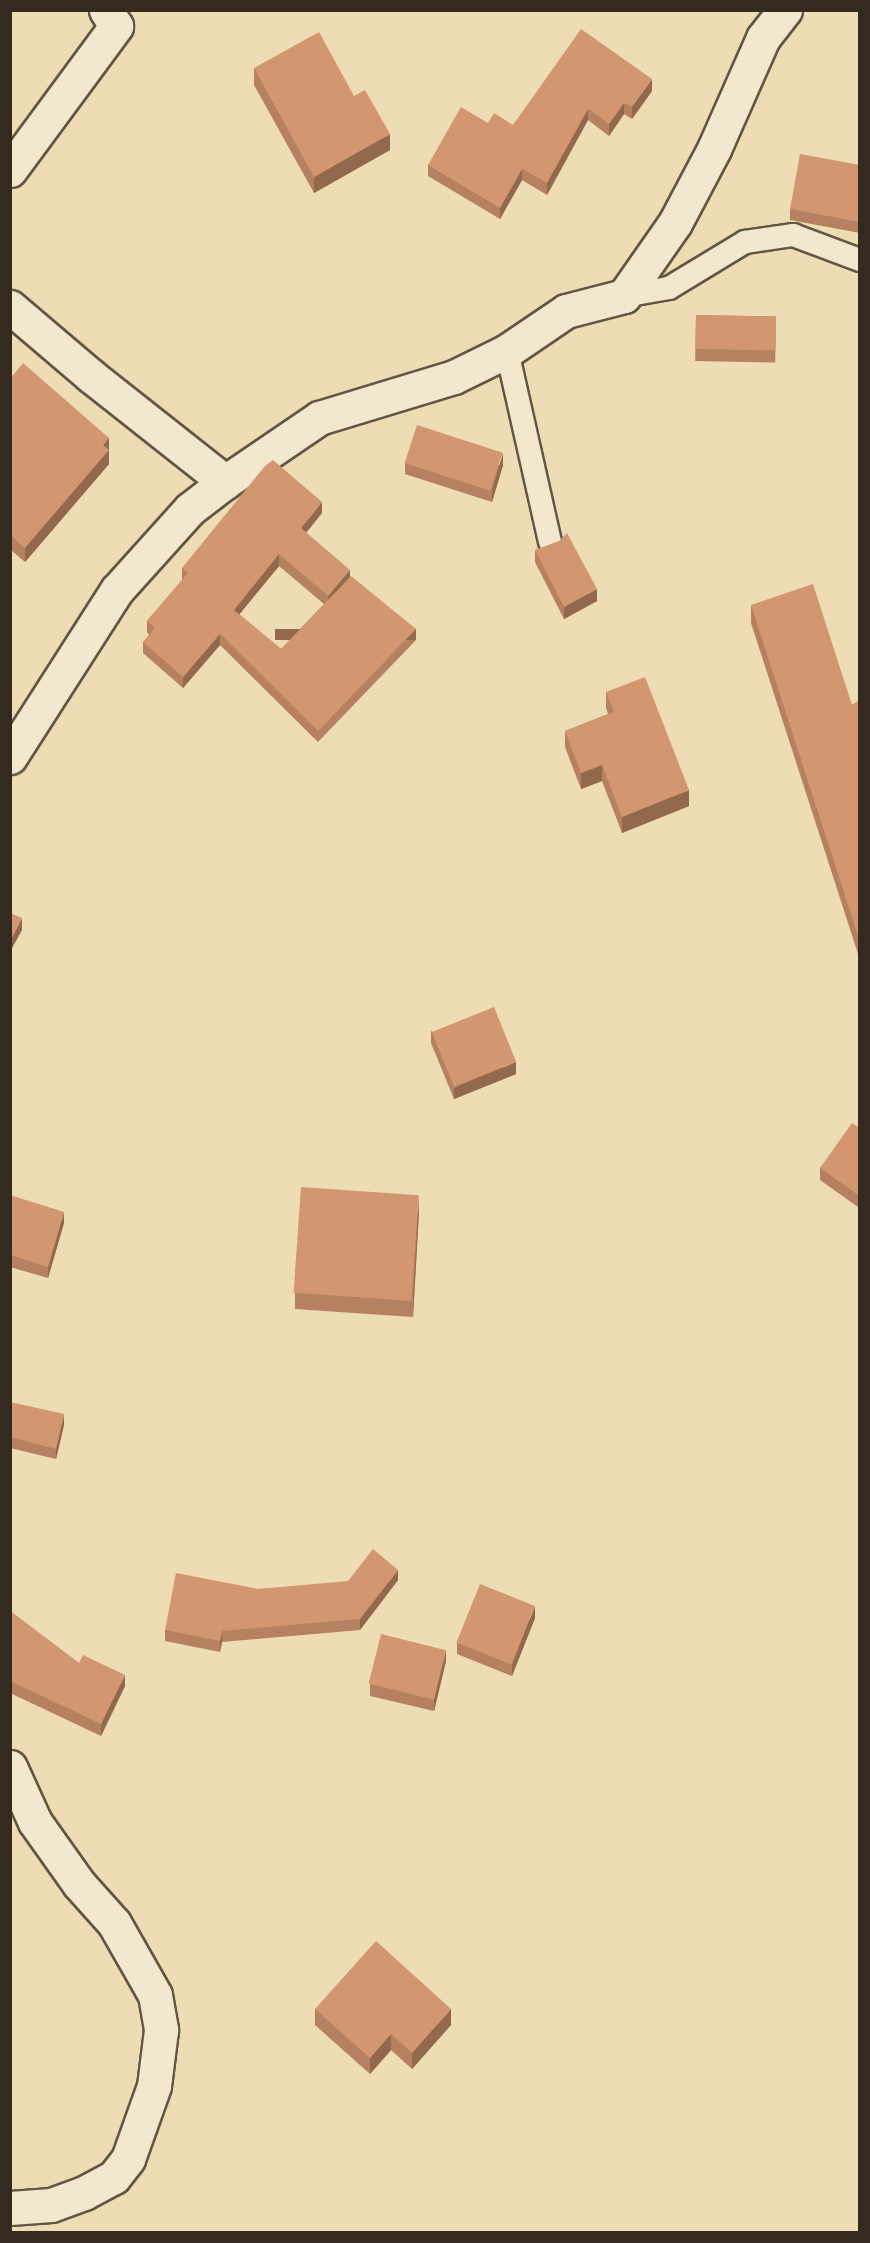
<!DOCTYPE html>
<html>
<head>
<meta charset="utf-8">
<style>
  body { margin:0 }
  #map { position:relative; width:870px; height:2243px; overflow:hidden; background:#eddcb4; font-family:"Gentium Book Plus",serif }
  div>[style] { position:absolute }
  .roads { filter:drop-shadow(2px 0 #625644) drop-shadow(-2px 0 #625644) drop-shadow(0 2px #625644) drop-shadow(0 -2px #625644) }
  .lane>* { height:22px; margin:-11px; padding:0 11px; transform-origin:11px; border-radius:11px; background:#f3e8ce }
  .street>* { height:33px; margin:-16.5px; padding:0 16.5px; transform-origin:16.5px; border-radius:16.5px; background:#f3e8ce }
  .wall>* { inset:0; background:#b58160; transform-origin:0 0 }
  .shaded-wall>* { inset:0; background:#93694e; transform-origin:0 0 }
  .building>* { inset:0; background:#d29670; transform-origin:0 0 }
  span { translate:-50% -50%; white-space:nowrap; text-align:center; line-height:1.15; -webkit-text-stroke:4.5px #f3e8ce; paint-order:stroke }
  .frame { position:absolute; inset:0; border:12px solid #342a1f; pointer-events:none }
</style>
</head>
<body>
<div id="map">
  <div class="roads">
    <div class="lane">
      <div style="left:624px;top:296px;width:46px;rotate:-10.1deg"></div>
      <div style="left:669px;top:288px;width:89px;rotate:-31.2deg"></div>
      <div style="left:745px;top:242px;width:49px;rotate:-8.3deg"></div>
      <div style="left:793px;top:235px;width:72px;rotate:20.5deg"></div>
      <div style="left:507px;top:351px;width:196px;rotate:77.3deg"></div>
    </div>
    <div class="street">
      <div style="left:10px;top:170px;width:179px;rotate:-53.6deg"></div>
      <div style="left:116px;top:26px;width:19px;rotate:-122deg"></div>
      <div style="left:10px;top:307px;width:106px;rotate:40.4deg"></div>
      <div style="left:91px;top:376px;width:171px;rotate:38.3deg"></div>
      <div style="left:10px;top:757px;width:198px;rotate:-57.4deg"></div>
      <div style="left:117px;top:590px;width:109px;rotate:-48deg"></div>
      <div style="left:190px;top:509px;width:44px;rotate:-37.6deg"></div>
      <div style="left:225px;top:482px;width:114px;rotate:-34.2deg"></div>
      <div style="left:319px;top:418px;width:141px;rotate:-16.9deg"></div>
      <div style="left:454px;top:377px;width:59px;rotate:-26.1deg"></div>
      <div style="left:507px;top:351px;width:71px;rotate:-34.1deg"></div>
      <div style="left:566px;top:311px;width:60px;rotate:-14.5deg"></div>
      <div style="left:624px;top:296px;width:89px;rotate:-55.1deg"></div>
      <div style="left:675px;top:223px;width:84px;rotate:-62.2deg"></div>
      <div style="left:714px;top:149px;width:121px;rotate:-66.2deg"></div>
      <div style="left:763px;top:38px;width:36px;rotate:-52deg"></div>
      <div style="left:10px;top:1767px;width:60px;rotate:65.6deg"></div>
      <div style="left:35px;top:1822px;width:76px;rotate:54.6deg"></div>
      <div style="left:79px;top:1884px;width:52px;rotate:48.1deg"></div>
      <div style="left:114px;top:1923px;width:83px;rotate:60.3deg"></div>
      <div style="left:155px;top:1995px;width:36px;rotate:80deg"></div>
      <div style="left:161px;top:2030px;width:56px;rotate:97.1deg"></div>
      <div style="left:154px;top:2086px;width:77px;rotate:109.6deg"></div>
      <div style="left:128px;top:2159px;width:23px;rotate:128deg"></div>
      <div style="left:114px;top:2177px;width:34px;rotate:152deg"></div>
      <div style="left:84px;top:2193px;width:35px;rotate:160deg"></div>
      <div style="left:51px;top:2205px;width:41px;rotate:175.8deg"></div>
    </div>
  </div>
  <div class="wall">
    <div style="clip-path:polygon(254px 68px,354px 96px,390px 150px,314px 193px,254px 85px)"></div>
    <div style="clip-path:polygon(652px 91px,632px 119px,624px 114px,609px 136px,588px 120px,547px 195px,522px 180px,500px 219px,428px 176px,428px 165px,488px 123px,513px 125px)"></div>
    <div style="clip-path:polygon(860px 165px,860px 233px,790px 220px,790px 209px)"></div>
    <div style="left:696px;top:315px;width:80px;height:46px;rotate:1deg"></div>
    <div style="clip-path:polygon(10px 379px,109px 438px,109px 464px,25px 562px,11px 550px)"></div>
    <div style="clip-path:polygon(405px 463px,503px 465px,492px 502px,405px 474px)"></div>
    <div style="clip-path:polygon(evenodd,322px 513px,306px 533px,350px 578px,416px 640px,318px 742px,220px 645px,183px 688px,143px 653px,143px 642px,149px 635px,147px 632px,147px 621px,182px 580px,182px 568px,322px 513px,279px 566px,324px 604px,281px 649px,239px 614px,279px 566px)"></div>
    <div style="clip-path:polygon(535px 550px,597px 601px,564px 619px,535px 562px)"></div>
    <div style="clip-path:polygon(751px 605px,852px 705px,860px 700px,860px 960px,751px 623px)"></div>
    <div style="clip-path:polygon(606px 692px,689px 806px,622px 833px,602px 781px,581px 789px,565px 747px,565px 731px,608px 714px,606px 708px)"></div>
    <div style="clip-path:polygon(431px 1031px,516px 1074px,454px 1099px,431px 1043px)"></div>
    <div style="clip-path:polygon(860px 1128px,860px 1205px,858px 1207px,820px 1180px,820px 1168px)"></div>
    <div style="clip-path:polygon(10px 1195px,64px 1223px,48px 1278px,10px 1267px)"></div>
    <div style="clip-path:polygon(419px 1211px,413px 1317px,295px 1309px,295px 1293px)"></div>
    <div style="clip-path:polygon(10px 1402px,64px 1425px,56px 1459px,10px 1448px)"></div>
    <div style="clip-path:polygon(398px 1580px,360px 1630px,222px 1642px,220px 1652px,165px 1641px,165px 1630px,258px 1589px)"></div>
    <div style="clip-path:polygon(10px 1611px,79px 1663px,125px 1686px,101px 1736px,10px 1693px)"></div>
    <div style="clip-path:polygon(535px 1618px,512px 1676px,457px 1654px,457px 1643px)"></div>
    <div style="clip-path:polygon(446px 1661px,434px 1711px,370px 1696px,370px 1684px)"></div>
    <div style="clip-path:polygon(315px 2009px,451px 2025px,412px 2069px,391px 2050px,370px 2074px,315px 2025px)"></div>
  </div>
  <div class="shaded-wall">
    <div style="clip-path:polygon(652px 79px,652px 91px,632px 119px,632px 107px)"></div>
    <div style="clip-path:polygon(624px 103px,624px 114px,609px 136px,609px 124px)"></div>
    <div style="clip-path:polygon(588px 109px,588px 120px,547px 195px,547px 183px)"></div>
    <div style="clip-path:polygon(390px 134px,390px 150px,314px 193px,314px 177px)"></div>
    <div style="clip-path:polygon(522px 169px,522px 180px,500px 219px,500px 208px)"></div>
    <div style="clip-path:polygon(109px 438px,109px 464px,25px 562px,25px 548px)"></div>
    <div style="clip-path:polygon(503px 453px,503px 465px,492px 502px,492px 491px)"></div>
    <div style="clip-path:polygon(322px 502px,322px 513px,301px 539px,301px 528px)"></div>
    <div style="clip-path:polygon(279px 554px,279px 566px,234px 621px,234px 610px)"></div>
    <div style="clip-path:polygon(350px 570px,350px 582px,328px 608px,328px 596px)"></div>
    <div style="clip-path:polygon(597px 589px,597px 601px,564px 619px,564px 607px)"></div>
    <div style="left:416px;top:629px;width:11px;height:141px;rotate:90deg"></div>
    <div style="clip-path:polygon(220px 634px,220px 645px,183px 688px,183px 677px)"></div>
    <div style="clip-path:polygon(602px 765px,602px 781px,581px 789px,581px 773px)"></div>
    <div style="clip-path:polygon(689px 790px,689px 806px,622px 833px,622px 817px)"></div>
    <div style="clip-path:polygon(22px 918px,22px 930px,10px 952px,10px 941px)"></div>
    <div style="clip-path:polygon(516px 1062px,516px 1074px,454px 1099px,454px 1088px)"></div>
    <div style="clip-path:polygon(419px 1195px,419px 1211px,413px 1317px,413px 1300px)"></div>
    <div style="clip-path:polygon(64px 1212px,64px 1223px,48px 1278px,48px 1267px)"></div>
    <div style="clip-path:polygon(64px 1414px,64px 1425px,56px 1459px,56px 1449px)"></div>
    <div style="clip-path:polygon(398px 1570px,398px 1580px,360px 1630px,360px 1619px)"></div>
    <div style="clip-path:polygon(535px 1606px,535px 1618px,512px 1676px,512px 1665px)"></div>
    <div style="clip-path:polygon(222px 1631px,222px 1642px,220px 1652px,220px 1641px)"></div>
    <div style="clip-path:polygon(446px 1650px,446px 1661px,434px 1711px,434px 1700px)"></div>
    <div style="clip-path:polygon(125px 1675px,125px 1686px,101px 1736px,101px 1724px)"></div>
    <div style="clip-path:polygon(451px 2009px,451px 2025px,412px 2069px,412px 2053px)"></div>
    <div style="clip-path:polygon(391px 2034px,391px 2050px,370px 2074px,370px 2058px)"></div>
  </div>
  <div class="building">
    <div style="clip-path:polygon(581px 29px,652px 79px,632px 107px,624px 103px,609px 124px,588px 109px,547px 183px,522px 169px,500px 208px,428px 165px,461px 107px,488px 123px,494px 113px,513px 125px)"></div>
    <div style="clip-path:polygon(319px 32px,354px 96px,365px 90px,390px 134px,314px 177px,254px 68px)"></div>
    <div style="clip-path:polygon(800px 154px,860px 165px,860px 222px,790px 209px)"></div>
    <div style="left:696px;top:315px;width:80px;height:34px;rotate:1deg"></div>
    <div style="clip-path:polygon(23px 363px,109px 438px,103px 445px,109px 450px,25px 548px,11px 536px,10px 538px,10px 379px)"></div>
    <div style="left:417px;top:425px;width:90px;height:40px;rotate:18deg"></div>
    <div style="clip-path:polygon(273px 460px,322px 502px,301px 528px,350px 570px,328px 596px,279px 554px,234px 610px,281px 649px,351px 576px,416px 629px,318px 731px,220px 634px,183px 677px,143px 642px,155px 628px,147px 621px,188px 573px,182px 568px,265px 466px)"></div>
    <div style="clip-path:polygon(567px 533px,597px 589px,564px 607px,535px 550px,559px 541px)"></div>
    <div style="clip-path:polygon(813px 584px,852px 705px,860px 700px,860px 942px,751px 605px)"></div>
    <div style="clip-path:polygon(645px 677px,689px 790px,622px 817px,602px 765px,581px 773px,565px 731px,614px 712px,606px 692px)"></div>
    <div style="clip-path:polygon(10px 913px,22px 918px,10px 941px)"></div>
    <div style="left:494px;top:1007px;width:59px;height:67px;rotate:68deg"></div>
    <div style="clip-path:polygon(852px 1123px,860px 1128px,860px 1194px,858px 1195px,820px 1168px)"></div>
    <div style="left:301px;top:1187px;width:118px;height:106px;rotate:4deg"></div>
    <div style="clip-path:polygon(10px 1195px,64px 1212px,48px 1267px,10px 1255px)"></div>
    <div style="clip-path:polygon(10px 1402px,64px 1414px,56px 1449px,10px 1437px)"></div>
    <div style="clip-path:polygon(373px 1549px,398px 1570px,360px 1619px,222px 1631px,220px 1641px,165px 1630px,176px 1573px,258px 1589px,348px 1581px)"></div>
    <div style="left:480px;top:1584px;width:59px;height:63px;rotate:22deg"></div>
    <div style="clip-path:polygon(10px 1611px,79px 1663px,83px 1655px,125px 1675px,101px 1724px,10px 1681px)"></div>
    <div style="left:381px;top:1634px;width:67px;height:51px;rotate:14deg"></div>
    <div style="clip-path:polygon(376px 1941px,451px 2009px,412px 2053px,391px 2034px,370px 2058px,315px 2009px)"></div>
  </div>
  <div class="frame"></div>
</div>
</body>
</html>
